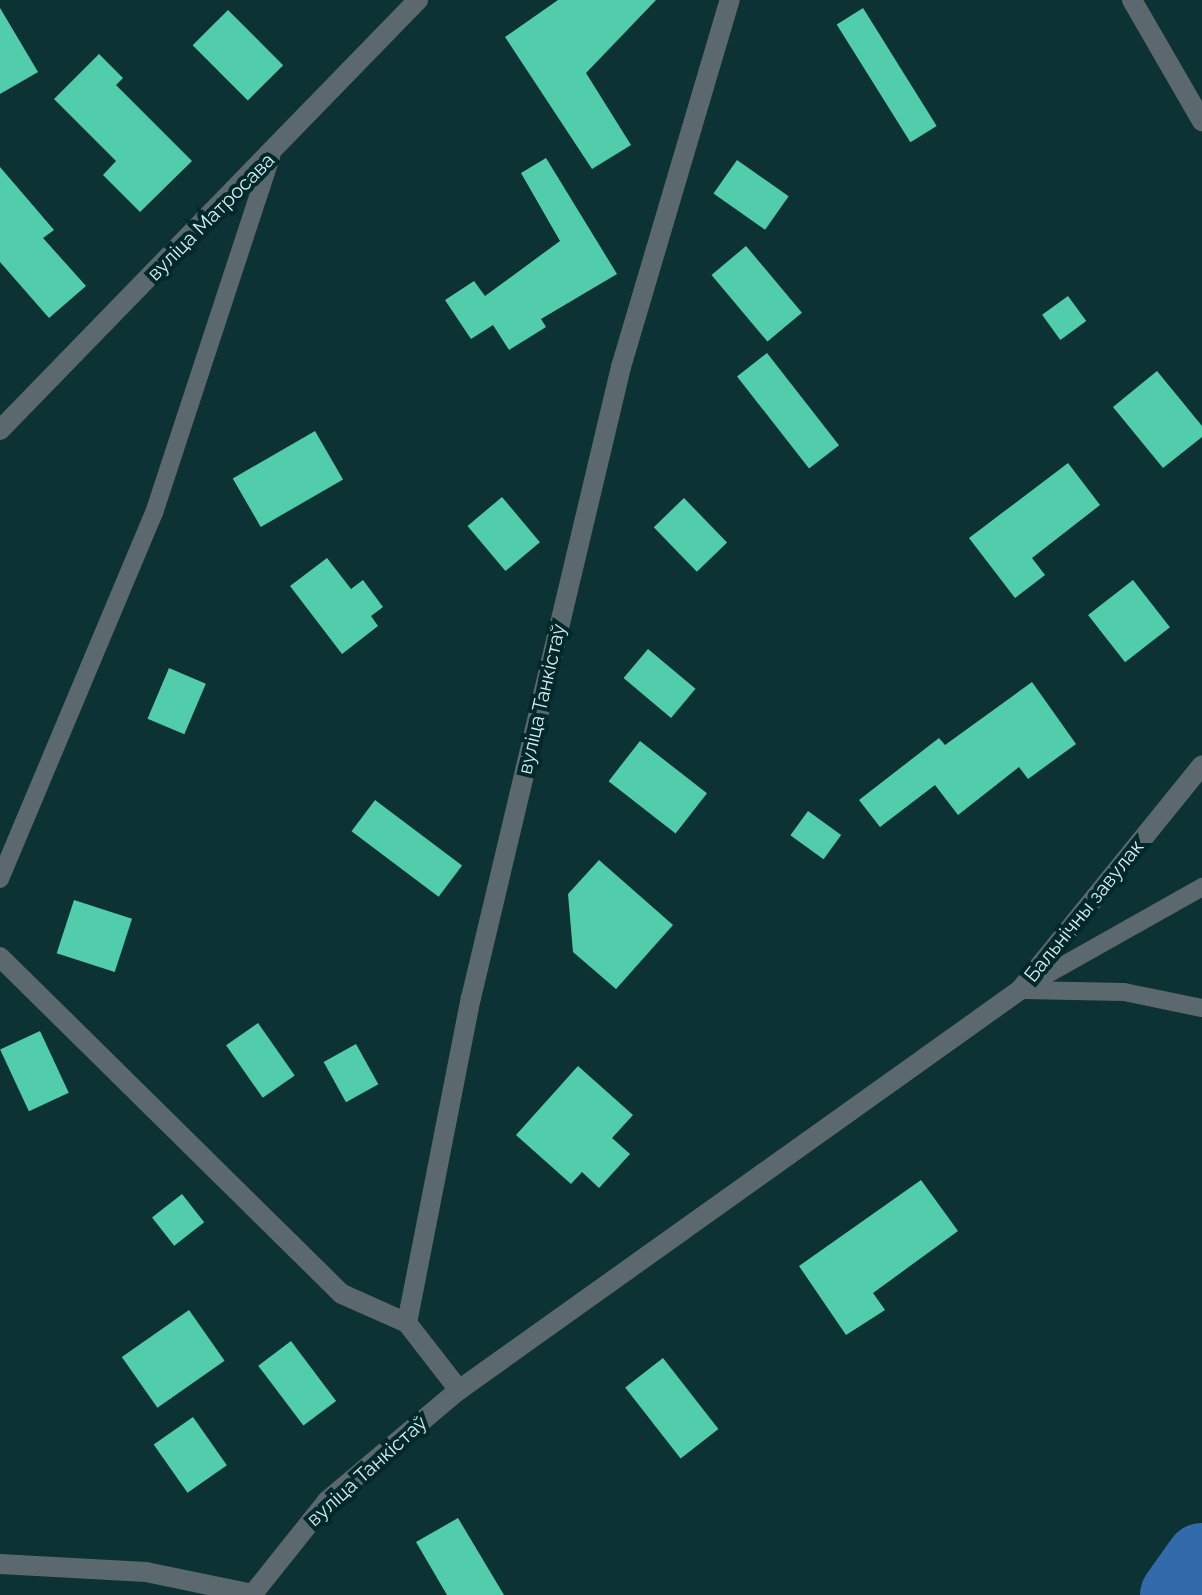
<!DOCTYPE html>
<html>
<head>
<meta charset="utf-8">
<style>
  body { margin:0 }
  #map { position:relative; width:1202px; height:1595px; overflow:hidden; background:#0c3234; font-family:Raleway,sans-serif }
  div>[style] { position:absolute }
  .river>* { height:74px; margin:-37px; padding:0 37px; transform-origin:37px; border-radius:37px; background:#326aac }
  .building>* { inset:0; background:#52cdab; transform-origin:0 0 }
  .service>* { height:18px; margin:-9px; padding:0 9px; transform-origin:9px; border-radius:9px; background:#5b696f }
  .minor>* { height:20px; margin:-10px; padding:0 10px; transform-origin:10px; border-radius:10px; background:#5b696f }
  .tertiary>* { height:20px; margin:-10px; padding:0 10px; transform-origin:10px; border-radius:10px; background:#5b696f }
  span { translate:-50% -50%; white-space:nowrap; text-align:center; line-height:1.15; -webkit-text-stroke:8px #01282a; paint-order:stroke }
  .street-label { font-size:20px; color:#d8ecec }
</style>
</head>
<body>
<div id="map">
  <div class="river">
    <div style="left:1177px;top:1595px;width:43px;rotate:-54.5deg"></div>
  </div>
  <div class="building">
    <div style="clip-path:polygon(558px 0,656px 0,586px 73px,631px 145px,592px 169px,505px 37px)"></div>
    <div style="clip-path:polygon(0 8px,38px 72px,0 94px)"></div>
    <div style="left:863px;top:8px;width:139px;height:31px;rotate:58deg"></div>
    <div style="left:228px;top:10px;width:78px;height:50px;rotate:45deg"></div>
    <div style="clip-path:polygon(99px 54px,123px 78px,116px 85px,192px 161px,140px 212px,103px 175px,116px 161px,54px 99px)"></div>
    <div style="clip-path:polygon(546px 158px,617px 274px,541px 319px,546px 327px,509px 350px,493px 325px,471px 339px,445px 300px,474px 281px,485px 296px,560px 241px,521px 173px)"></div>
    <div style="left:737px;top:160px;width:63px;height:41px;rotate:35deg"></div>
    <div style="clip-path:polygon(0 167px,54px 230px,43px 238px,86px 286px,49px 318px,0 262px)"></div>
    <div style="left:746px;top:246px;width:87px;height:45px;rotate:50deg"></div>
    <div style="left:1068px;top:296px;width:31px;height:32px;rotate:54deg"></div>
    <div style="left:767px;top:353px;width:117px;height:38px;rotate:52deg"></div>
    <div style="clip-path:polygon(1157px 371px,1202px 426px,1202px 437px,1163px 468px,1113px 407px)"></div>
    <div style="left:315px;top:431px;width:56px;height:95px;rotate:60deg"></div>
    <div style="clip-path:polygon(1068px 463px,1100px 505px,1032px 558px,1045px 575px,1015px 598px,969px 538px)"></div>
    <div style="left:502px;top:497px;width:59px;height:45px;rotate:50deg"></div>
    <div style="left:684px;top:498px;width:62px;height:42px;rotate:46deg"></div>
    <div style="clip-path:polygon(327px 558px,351px 589px,363px 580px,383px 607px,371px 616px,378px 626px,342px 654px,290px 586px)"></div>
    <div style="left:1133px;top:580px;width:60px;height:57px;rotate:52deg"></div>
    <div style="left:648px;top:649px;width:62px;height:38px;rotate:40deg"></div>
    <div style="left:169px;top:668px;width:40px;height:55px;rotate:23deg"></div>
    <div style="clip-path:polygon(1032px 682px,1076px 744px,1028px 779px,1019px 767px,958px 815px,935px 785px,880px 827px,859px 800px,939px 738px,945px 745px)"></div>
    <div style="left:640px;top:741px;width:85px;height:51px;rotate:38deg"></div>
    <div style="left:375px;top:800px;width:109px;height:39px;rotate:37deg"></div>
    <div style="left:808px;top:811px;width:41px;height:30px;rotate:36deg"></div>
    <div style="clip-path:polygon(599px 860px,673px 925px,616px 989px,573px 952px,568px 894px)"></div>
    <div style="left:74px;top:900px;width:61px;height:56px;rotate:18deg"></div>
    <div style="left:258px;top:1023px;width:64px;height:39px;rotate:55deg"></div>
    <div style="left:40px;top:1031px;width:68px;height:44px;rotate:65deg"></div>
    <div style="left:356px;top:1044px;width:46px;height:37px;rotate:61deg"></div>
    <div style="clip-path:polygon(578px 1066px,633px 1115px,612px 1138px,630px 1154px,599px 1188px,582px 1172px,571px 1184px,516px 1135px)"></div>
    <div style="clip-path:polygon(921px 1180px,958px 1231px,873px 1293px,885px 1310px,846px 1335px,799px 1266px)"></div>
    <div style="left:182px;top:1194px;width:36px;height:38px;rotate:52deg"></div>
    <div style="left:189px;top:1310px;width:62px;height:82px;rotate:55deg"></div>
    <div style="left:291px;top:1341px;width:75px;height:41px;rotate:53deg"></div>
    <div style="left:663px;top:1358px;width:90px;height:48px;rotate:52deg"></div>
    <div style="left:193px;top:1417px;width:59px;height:48px;rotate:55deg"></div>
    <div style="clip-path:polygon(458px 1518px,504px 1595px,447px 1595px,416px 1542px)"></div>
  </div>
  <div class="service">
    <div style="left:0;top:879px;width:397px;rotate:-67.2deg"></div>
    <div style="left:154px;top:513px;width:375px;rotate:-71.8deg"></div>
    <div style="left:1023px;top:988px;width:206px;rotate:-29.4deg"></div>
    <div style="left:1023px;top:990px;width:101px;rotate:1.1deg"></div>
    <div style="left:1124px;top:992px;width:80px;rotate:11.6deg"></div>
  </div>
  <div class="minor">
    <div style="left:1132px;top:0;width:140px;rotate:60deg"></div>
    <div style="left:0;top:430px;width:600px;rotate:-45.81deg"></div>
    <div style="left:0;top:957px;width:480px;rotate:44.6deg"></div>
    <div style="left:342px;top:1294px;width:71px;rotate:24deg"></div>
    <div style="left:459px;top:1390px;width:689px;rotate:-35.49deg"></div>
    <div style="left:1020px;top:990px;width:289px;rotate:-51deg"></div>
    <div style="left:0;top:1564px;width:146px;rotate:3.1deg"></div>
    <div style="left:146px;top:1572px;width:108px;rotate:11.7deg"></div>
  </div>
  <div class="tertiary">
    <div style="left:252px;top:1595px;width:120px;rotate:-51.4deg"></div>
    <div style="left:327px;top:1501px;width:172px;rotate:-40.1deg"></div>
    <div style="left:459px;top:1390px;width:85px;rotate:-127.8deg"></div>
    <div style="left:407px;top:1323px;width:331px;rotate:-78.9deg"></div>
    <div style="left:471px;top:998px;width:649px;rotate:-76.63deg"></div>
    <div style="left:621px;top:367px;width:383px;rotate:-73.5deg"></div>
  </div>
  <div class="street-label">
    <span style="left:211px;top:217px;rotate:-45deg">вуліца Матросава</span>
    <span style="left:542px;top:699px;rotate:-77deg">вуліца Танкістаў</span>
    <span style="left:1084px;top:911px;rotate:-51deg">Бальнічны завулак</span>
    <span style="left:367px;top:1471px;rotate:-42deg">вуліца Танкістаў</span>
  </div>
</div>
</body>
</html>
